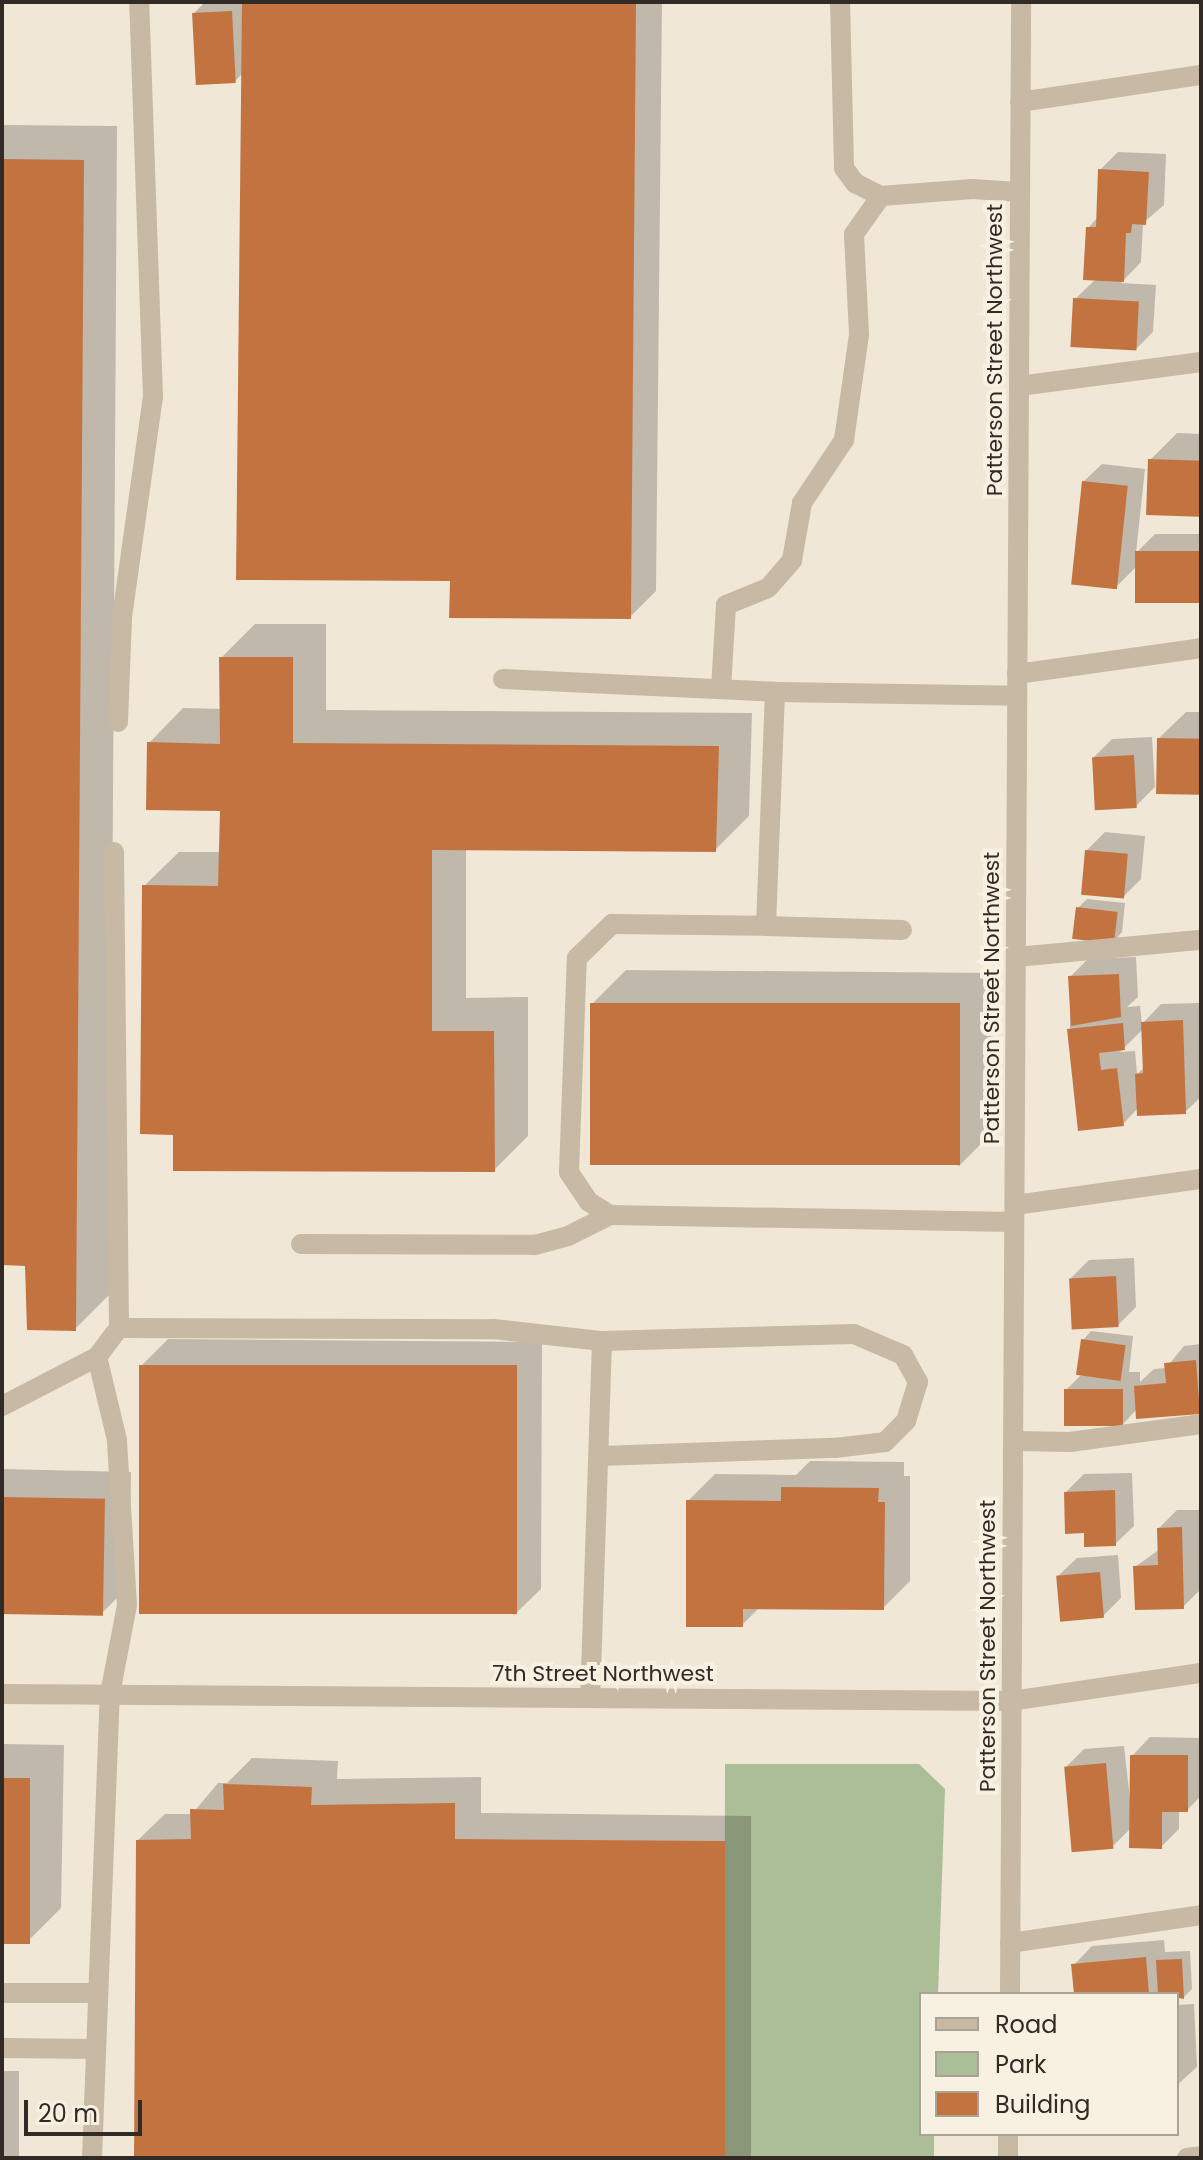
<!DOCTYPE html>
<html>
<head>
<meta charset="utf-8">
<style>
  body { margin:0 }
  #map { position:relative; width:1203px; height:2160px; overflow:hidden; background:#f0e7d6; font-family:Poppins,sans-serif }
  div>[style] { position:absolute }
  .green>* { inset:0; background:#abbe97 }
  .shadow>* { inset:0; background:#0003; transform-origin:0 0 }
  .building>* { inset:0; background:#c37340; transform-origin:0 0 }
  .minor>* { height:20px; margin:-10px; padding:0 10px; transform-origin:10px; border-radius:10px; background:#c7b9a3 }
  span { translate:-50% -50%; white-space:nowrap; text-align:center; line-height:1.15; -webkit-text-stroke:8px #f8f1e2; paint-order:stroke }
  .street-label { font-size:22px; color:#322b25 }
  .frame { position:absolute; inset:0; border:4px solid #322b25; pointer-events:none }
  .legend { position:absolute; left:919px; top:1992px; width:260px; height:144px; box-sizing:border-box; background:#f8f1e2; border:2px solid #a9a296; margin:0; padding:10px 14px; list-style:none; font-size:24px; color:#322b25 }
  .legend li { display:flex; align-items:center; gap:16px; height:40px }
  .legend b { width:40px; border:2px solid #a9a296 }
  .scale { position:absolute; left:24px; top:2100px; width:118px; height:36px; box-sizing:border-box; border:4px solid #322b25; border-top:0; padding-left:10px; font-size:24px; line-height:28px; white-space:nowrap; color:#322b25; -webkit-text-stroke:6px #f8f1e2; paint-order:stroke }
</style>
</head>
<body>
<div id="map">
  <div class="green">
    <div style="clip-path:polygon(725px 1764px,919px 1764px,945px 1789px,938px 1994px,921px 1994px,921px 2134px,934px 2134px,934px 2158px,724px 2158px)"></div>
  </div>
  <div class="shadow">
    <div style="clip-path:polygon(205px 2px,662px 2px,656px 591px,630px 617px,452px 579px,243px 73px,235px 81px,194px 13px)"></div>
    <div style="clip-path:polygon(2px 125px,117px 126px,110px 1294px,75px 1329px,27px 1264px,2px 1263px)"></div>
    <div style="clip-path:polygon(1118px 152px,1166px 154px,1164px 205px,1143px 223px,1141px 262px,1121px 283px,1156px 285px,1153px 332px,1135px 350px,1075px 299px,1096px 279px,1088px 228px,1098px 217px,1100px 170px)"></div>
    <div style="clip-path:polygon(1177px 433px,1201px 434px,1201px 515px,1150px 460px)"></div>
    <div style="clip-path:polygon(1102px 464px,1145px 469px,1136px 553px,1155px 534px,1201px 534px,1198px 601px,1137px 566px,1117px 586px,1083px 482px)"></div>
    <div style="clip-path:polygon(255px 624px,326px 624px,326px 710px,752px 713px,749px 816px,715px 850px,466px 848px,466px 998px,528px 997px,528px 1136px,494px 1170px,176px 1133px,144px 886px,179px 852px,221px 852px,222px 809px,149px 743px,183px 708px,222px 709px,221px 658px)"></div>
    <div style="clip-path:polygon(1186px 712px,1201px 712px,1201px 794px,1159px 738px)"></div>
    <div style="clip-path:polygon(1152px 737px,1155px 787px,1136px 806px,1094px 757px,1112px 739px)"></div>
    <div style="clip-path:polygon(1105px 832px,1145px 836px,1141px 879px,1123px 897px,1087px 850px)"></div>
    <div style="clip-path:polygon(1087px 899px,1125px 903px,1122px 932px,1114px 941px,1078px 908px)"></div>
    <div style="clip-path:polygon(evenodd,1136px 957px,1138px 997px,1127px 1007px,1140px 1006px,1142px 1024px,1161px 1004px,1200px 1003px,1201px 1097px,1185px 1112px,1138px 1108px,1123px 1124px,1070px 1029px,1070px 977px,1088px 959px,1136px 957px,1143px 1029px,1145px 1067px,1137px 1074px,1135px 1051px,1120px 1052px,1143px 1029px)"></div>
    <div style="clip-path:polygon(626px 970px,993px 973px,993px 1132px,959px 1166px,592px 1004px)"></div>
    <div style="clip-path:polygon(1134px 1258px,1136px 1307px,1118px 1325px,1071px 1278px,1089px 1260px)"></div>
    <div style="clip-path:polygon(1091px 1331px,1133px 1336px,1129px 1372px,1140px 1372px,1140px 1382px,1154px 1369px,1166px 1368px,1184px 1346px,1201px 1344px,1201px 1410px,1137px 1409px,1122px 1425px,1066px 1390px,1082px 1374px,1083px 1340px)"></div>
    <div style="clip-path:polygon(168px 1339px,542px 1342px,541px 1589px,514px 1615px,141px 1366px)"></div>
    <div style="clip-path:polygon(810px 1461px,904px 1462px,904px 1476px,910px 1476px,910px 1581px,883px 1608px,760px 1607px,742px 1625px,688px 1501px,715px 1474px,796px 1475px)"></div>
    <div style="clip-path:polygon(2px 1469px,131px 1472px,129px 1586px,103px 1612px,2px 1612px)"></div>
    <div style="clip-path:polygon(1132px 1473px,1134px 1526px,1115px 1544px,1086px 1531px,1066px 1492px,1084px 1474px)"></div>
    <div style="clip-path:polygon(1177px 1510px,1199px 1510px,1201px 1589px,1183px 1607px,1135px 1567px,1160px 1549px,1159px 1528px)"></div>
    <div style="clip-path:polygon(1118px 1555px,1121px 1598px,1103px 1616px,1058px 1576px,1077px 1558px)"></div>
    <div style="clip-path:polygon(1150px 1737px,1201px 1738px,1201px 1796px,1187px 1810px,1179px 1810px,1179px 1829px,1161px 1847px,1131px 1828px,1112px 1847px,1066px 1767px,1084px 1749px,1124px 1746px,1131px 1808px,1132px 1756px)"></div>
    <div style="clip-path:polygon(2px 1744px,64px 1745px,61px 1908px,27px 1942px,2px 1942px)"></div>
    <div style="clip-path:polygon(252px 1758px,338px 1761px,337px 1779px,481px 1777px,481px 1813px,751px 1816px,751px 2158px,136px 2158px,138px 1840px,165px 1814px,192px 1814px,218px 1783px,227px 1783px)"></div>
    <div style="clip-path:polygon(1164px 1940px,1165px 1952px,1190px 1951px,1192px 1989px,1183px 1998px,1076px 1994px,1074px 1965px,1092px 1946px)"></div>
    <div style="clip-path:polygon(1194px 2004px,1197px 2067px,1177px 2085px,1177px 2005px)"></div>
    <div style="left:2px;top:2071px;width:17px;height:87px"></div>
  </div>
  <div class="building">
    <div style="clip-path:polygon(242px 2px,636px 2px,631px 619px,449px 618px,450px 581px,236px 580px)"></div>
    <div style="left:232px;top:11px;width:72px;height:40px;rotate:87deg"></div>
    <div style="clip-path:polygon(2px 159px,84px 160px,76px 1331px,27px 1330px,25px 1266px,2px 1265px)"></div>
    <div style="clip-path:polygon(1098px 169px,1149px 172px,1146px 225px,1132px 224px,1131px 233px,1126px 233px,1124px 282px,1083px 280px,1086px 227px,1096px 227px)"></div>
    <div style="left:1073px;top:298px;width:66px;height:49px;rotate:3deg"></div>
    <div style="left:1148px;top:459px;width:53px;height:56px;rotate:2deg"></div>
    <div style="left:1082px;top:481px;width:46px;height:104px;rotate:6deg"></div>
    <div style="left:1199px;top:551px;width:52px;height:64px;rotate:90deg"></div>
    <div style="clip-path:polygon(219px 657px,293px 657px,293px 743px,719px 746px,716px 852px,432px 850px,432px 1031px,494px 1031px,495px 1172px,173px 1171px,173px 1135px,140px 1134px,142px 885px,218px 886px,220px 811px,146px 810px,147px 742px,220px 744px)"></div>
    <div style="left:1157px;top:738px;width:44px;height:56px;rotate:1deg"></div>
    <div style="left:1134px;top:755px;width:53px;height:42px;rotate:87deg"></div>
    <div style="left:1085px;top:850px;width:43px;height:45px;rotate:5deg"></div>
    <div style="left:1076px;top:907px;width:42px;height:32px;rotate:7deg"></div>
    <div style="clip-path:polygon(1119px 974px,1121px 1017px,1071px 1026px,1068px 976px)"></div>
    <div style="left:590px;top:1003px;width:370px;height:162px"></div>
    <div style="clip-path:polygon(1183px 1020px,1186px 1114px,1137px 1116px,1135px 1074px,1143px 1073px,1141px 1022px)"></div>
    <div style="clip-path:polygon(1123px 1023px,1125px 1050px,1099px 1053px,1101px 1070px,1117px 1068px,1124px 1126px,1078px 1131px,1067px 1029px)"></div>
    <div style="left:1116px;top:1276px;width:51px;height:47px;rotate:87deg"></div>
    <div style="left:1081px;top:1339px;width:45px;height:36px;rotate:8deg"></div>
    <div style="clip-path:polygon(1196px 1360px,1200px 1414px,1136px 1419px,1134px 1386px,1166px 1383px,1164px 1363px)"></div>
    <div style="left:139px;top:1365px;width:378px;height:249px"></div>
    <div style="left:1064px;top:1389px;width:59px;height:37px"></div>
    <div style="clip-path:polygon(781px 1487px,879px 1488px,878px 1502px,885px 1502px,884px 1610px,743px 1609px,743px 1627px,686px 1627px,686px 1500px,781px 1501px)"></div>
    <div style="clip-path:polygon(1115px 1490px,1116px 1546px,1084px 1547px,1084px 1533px,1065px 1534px,1064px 1492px)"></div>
    <div style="left:2px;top:1497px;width:103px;height:117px;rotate:1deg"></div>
    <div style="clip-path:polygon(1182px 1527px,1184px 1609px,1135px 1610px,1133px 1566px,1158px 1565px,1157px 1528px)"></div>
    <div style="left:1100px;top:1572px;width:46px;height:44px;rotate:85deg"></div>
    <div style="clip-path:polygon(1130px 1755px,1188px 1755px,1188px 1812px,1162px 1812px,1162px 1849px,1129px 1848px)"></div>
    <div style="left:1106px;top:1763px;width:86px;height:42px;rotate:85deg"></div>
    <div style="left:2px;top:1778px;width:28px;height:166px"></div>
    <div style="clip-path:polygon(223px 1784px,312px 1787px,311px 1805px,455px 1803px,455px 1839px,725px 1841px,725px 2158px,134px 2158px,136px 1840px,191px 1839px,190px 1809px,224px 1810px)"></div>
    <div style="clip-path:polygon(1146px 1957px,1149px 1994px,1074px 1994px,1071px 1964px)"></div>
    <div style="clip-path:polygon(1182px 1959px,1184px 1999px,1158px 1994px,1156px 1960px)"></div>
  </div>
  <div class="minor">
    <div style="left:840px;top:2px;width:166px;rotate:88.6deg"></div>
    <div style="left:844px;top:168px;width:19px;rotate:54deg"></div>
    <div style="left:855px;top:183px;width:29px;rotate:27deg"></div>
    <div style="left:1020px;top:102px;width:183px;rotate:-8.5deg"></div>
    <div style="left:1019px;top:386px;width:184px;rotate:-7.5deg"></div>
    <div style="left:1017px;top:674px;width:186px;rotate:-8deg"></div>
    <div style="left:503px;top:679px;width:272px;rotate:2.7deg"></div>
    <div style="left:721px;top:689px;width:84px;rotate:-86.6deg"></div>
    <div style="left:726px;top:605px;width:45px;rotate:-22deg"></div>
    <div style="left:768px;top:588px;width:37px;rotate:-49deg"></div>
    <div style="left:792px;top:560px;width:58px;rotate:-80deg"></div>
    <div style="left:802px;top:503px;width:76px;rotate:-56.3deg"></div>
    <div style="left:844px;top:440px;width:107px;rotate:-81.9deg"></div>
    <div style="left:859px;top:334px;width:100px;rotate:-92.9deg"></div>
    <div style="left:854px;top:234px;width:47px;rotate:-54.6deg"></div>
    <div style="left:881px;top:196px;width:92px;rotate:-4.4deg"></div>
    <div style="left:973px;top:189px;width:47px;rotate:3.7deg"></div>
    <div style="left:118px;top:722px;width:105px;rotate:-87.8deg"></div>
    <div style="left:122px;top:617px;width:222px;rotate:-82deg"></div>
    <div style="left:153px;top:397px;width:395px;rotate:-92deg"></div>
    <div style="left:766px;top:926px;width:136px;rotate:1.7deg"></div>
    <div style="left:1016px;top:957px;width:186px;rotate:-5.3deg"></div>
    <div style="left:1015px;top:1205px;width:188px;rotate:-8deg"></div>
    <div style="left:1014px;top:1222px;width:404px;rotate:-179deg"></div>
    <div style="left:610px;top:1215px;width:25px;rotate:-148deg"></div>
    <div style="left:589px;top:1202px;width:36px;rotate:-124deg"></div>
    <div style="left:569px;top:1172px;width:214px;rotate:-87.9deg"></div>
    <div style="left:577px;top:958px;width:49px;rotate:-44.2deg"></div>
    <div style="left:612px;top:924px;width:154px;rotate:0.7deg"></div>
    <div style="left:766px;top:926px;width:234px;rotate:-87.8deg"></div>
    <div style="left:775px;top:692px;width:242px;rotate:0.9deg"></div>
    <div style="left:301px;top:1244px;width:234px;rotate:0.2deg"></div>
    <div style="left:535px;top:1245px;width:34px;rotate:-15deg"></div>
    <div style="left:568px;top:1236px;width:47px;rotate:-26.6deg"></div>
    <div style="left:119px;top:1328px;width:374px;rotate:0.2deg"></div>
    <div style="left:493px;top:1329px;width:110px;rotate:6.3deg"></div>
    <div style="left:602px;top:1341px;width:357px;rotate:91.9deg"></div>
    <div style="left:2px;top:1406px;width:107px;rotate:-27.3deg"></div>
    <div style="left:97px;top:1357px;width:36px;rotate:-53deg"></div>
    <div style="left:119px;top:1328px;width:476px;rotate:-90.6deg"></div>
    <div style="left:1013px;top:1441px;width:57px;rotate:1deg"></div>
    <div style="left:1070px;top:1442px;width:132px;rotate:-7.8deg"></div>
    <div style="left:601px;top:1456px;width:234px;rotate:-2deg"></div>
    <div style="left:835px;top:1448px;width:50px;rotate:-6.8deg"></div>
    <div style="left:885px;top:1442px;width:30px;rotate:-45deg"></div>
    <div style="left:906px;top:1421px;width:41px;rotate:-72.9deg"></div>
    <div style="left:918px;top:1382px;width:31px;rotate:-119deg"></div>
    <div style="left:903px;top:1355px;width:53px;rotate:-156.8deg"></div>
    <div style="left:854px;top:1334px;width:252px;rotate:178.4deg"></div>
    <div style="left:2px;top:1694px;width:1009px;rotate:0.4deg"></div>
    <div style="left:1011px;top:1701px;width:192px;rotate:-8.4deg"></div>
    <div style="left:1010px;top:1943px;width:193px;rotate:-8.3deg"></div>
    <div style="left:2px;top:1993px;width:96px"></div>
    <div style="left:1010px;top:1994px;width:1992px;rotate:-89.68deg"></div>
    <div style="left:2px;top:2048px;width:94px;rotate:0.6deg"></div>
    <div style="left:92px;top:2158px;width:464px;rotate:-87.8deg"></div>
    <div style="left:110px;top:1694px;width:91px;rotate:-79.2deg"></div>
    <div style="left:127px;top:1605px;width:165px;rotate:-93.5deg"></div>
    <div style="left:117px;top:1440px;width:85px;rotate:-103.5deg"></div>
    <div style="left:1008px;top:2158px;width:24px;rotate:-90deg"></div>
    <div style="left:1187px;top:2158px;width:14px;rotate:-8deg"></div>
  </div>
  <div class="street-label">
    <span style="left:995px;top:350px;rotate:-90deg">Patterson Street Northwest</span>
    <span style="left:992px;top:998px;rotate:-90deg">Patterson Street Northwest</span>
    <span style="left:988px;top:1646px;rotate:-90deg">Patterson Street Northwest</span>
    <span style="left:603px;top:1674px">7th Street Northwest</span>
  </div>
  <div class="frame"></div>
  <ul class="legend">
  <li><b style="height:10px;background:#c7b9a3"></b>Road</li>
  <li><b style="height:22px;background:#abbe97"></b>Park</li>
  <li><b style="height:22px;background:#c37340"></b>Building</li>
  </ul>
  <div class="scale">20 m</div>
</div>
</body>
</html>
